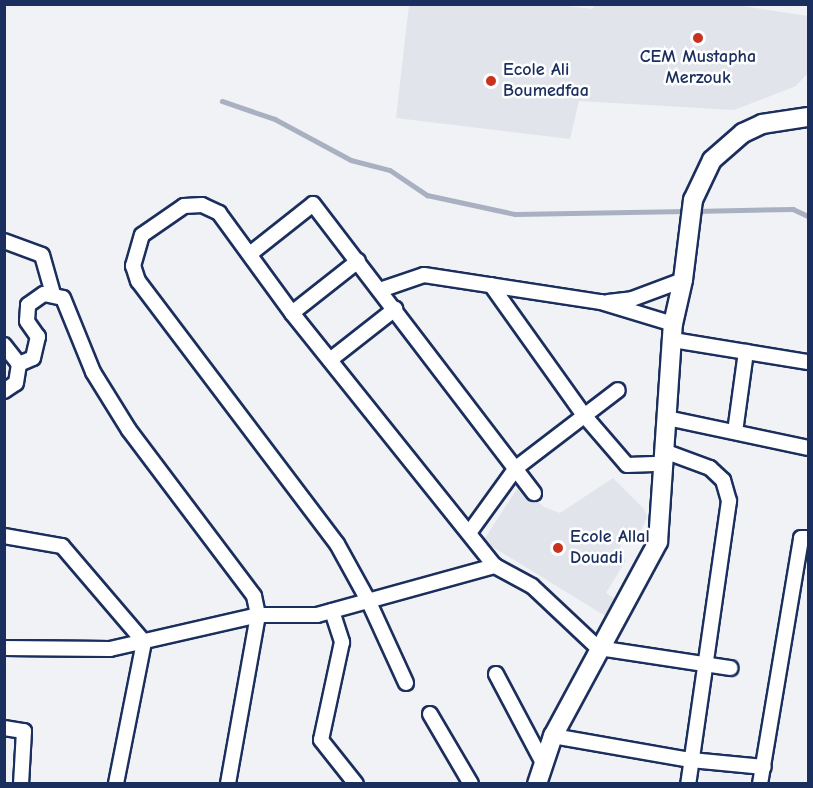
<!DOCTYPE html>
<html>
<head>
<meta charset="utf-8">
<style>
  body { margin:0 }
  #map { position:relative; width:813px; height:788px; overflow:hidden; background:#f1f2f5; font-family:"Comic Neue",sans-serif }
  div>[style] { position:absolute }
  .built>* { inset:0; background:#e1e4ea }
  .stream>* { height:4.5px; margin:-2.25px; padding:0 2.25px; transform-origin:2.25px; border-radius:2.25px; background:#a8b0c2 }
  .roads { filter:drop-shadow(2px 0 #1b2f5e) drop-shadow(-2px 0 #1b2f5e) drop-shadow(0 2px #1b2f5e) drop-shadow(0 -2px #1b2f5e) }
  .minor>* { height:14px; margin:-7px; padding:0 7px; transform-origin:7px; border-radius:7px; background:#fff }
  .tertiary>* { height:18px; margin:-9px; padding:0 9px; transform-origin:9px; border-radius:9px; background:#fff }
  .dots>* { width:16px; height:16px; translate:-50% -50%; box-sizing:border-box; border:3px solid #fff; border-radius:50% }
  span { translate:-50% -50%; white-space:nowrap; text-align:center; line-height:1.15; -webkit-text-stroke:5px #fff; paint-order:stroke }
  .poi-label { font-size:18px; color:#1b2f5e; font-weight:700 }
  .left { translate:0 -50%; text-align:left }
  .frame { position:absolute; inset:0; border:6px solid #1b2f5e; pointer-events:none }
</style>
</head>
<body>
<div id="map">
  <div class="built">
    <div style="clip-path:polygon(554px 4px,592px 9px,596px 4px,736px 5px,808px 16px,808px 73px,796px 86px,734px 110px,579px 101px,570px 139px,396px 118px,409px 5px)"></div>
    <div style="clip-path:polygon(613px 478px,644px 509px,647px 517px,638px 538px,625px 535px,617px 555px,626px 560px,606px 593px,617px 600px,607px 617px,483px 541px,519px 486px,544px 507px,560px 513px)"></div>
  </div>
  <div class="stream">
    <div style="left:222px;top:101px;width:56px;rotate:18.8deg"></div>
    <div style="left:275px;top:119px;width:86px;rotate:28.3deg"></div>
    <div style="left:351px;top:160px;width:40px;rotate:14.4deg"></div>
    <div style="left:390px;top:170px;width:45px;rotate:34deg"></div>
    <div style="left:427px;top:195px;width:90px;rotate:12.2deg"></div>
    <div style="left:515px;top:214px;width:172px;rotate:-1deg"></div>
    <div style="left:695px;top:211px;width:98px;rotate:-1.2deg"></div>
    <div style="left:793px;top:209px;width:17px;rotate:25deg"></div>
  </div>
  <div class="roads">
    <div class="minor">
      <div style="left:4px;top:241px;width:40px;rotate:20.2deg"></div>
      <div style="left:42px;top:255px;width:41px;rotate:74.2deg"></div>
      <div style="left:250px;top:254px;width:80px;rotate:-38.4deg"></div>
      <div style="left:313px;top:204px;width:364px;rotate:52.6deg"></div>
      <div style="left:491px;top:285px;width:158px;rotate:54.5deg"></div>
      <div style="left:583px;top:414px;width:67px;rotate:49.2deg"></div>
      <div style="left:627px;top:465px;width:34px;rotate:-2deg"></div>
      <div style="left:380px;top:290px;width:46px;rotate:-18.8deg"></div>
      <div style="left:424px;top:275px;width:179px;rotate:8.7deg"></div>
      <div style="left:601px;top:302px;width:75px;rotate:17deg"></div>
      <div style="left:608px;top:302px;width:24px;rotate:-7deg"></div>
      <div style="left:632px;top:299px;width:54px;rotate:-20.4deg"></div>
      <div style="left:292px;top:313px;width:84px;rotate:-38.2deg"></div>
      <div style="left:673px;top:340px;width:137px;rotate:9.3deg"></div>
      <div style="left:4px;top:345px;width:24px;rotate:52deg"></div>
      <div style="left:19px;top:364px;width:15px;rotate:-23deg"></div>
      <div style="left:33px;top:358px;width:22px;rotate:-77deg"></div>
      <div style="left:38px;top:337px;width:19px;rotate:-125deg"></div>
      <div style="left:27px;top:321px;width:16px;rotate:-86deg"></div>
      <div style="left:28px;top:305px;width:19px;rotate:-35deg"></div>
      <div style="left:44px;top:294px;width:19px;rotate:12deg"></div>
      <div style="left:63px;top:298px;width:80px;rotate:67.9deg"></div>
      <div style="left:93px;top:372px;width:68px;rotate:58.2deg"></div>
      <div style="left:129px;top:430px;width:208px;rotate:53deg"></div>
      <div style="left:254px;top:596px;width:19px;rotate:78deg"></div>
      <div style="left:258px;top:615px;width:172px;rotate:100.1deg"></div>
      <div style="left:330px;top:360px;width:83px;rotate:-38.1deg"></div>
      <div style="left:4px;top:391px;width:14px;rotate:-34deg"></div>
      <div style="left:16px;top:383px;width:19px;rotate:-81deg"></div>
      <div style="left:667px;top:418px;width:144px;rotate:12deg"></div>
      <div style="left:735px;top:432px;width:81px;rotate:-82.2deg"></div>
      <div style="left:664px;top:451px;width:49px;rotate:20.3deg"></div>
      <div style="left:710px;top:468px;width:18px;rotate:43deg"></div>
      <div style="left:723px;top:480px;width:22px;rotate:74deg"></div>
      <div style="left:729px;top:501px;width:286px;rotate:98.2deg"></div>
      <div style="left:469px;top:533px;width:80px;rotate:-54.1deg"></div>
      <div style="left:516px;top:468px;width:128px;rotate:-37.4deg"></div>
      <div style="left:4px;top:536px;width:59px;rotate:9.8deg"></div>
      <div style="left:62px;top:546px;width:126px;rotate:49.5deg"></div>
      <div style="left:144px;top:642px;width:145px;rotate:101.2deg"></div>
      <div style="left:332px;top:611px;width:33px;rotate:72deg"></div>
      <div style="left:342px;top:642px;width:100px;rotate:102.1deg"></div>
      <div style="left:321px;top:740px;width:56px;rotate:51.5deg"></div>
      <div style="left:4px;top:648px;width:106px;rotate:0.5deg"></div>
      <div style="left:110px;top:649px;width:152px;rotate:-12.9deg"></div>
      <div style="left:258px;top:615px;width:59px"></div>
      <div style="left:317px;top:615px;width:185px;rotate:-15.4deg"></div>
      <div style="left:495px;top:566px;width:42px;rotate:28.4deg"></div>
      <div style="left:532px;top:586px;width:91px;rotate:43.2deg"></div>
      <div style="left:598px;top:648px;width:134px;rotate:8.6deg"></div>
      <div style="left:496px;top:674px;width:98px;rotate:62.1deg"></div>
      <div style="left:406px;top:683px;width:89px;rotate:-114.6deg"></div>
      <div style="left:369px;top:602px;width:66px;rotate:-118.9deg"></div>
      <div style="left:337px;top:544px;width:330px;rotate:-127.1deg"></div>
      <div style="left:138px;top:281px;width:16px;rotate:-108deg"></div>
      <div style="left:133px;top:266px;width:32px;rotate:-74deg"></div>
      <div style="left:142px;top:235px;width:51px;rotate:-34.6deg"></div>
      <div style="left:184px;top:206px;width:18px;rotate:-3deg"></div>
      <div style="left:202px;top:205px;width:19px;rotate:25deg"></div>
      <div style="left:219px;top:213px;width:124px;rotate:53.9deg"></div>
      <div style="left:292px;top:313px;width:324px;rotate:51.3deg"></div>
      <div style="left:430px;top:714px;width:81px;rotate:59.6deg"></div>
      <div style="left:4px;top:728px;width:20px;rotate:9deg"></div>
      <div style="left:24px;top:731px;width:53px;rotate:93.2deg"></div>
      <div style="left:553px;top:736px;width:140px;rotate:9.9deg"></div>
      <div style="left:691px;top:760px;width:73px;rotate:5.5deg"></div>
      <div style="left:760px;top:784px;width:249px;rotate:-80.5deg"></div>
      <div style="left:801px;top:538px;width:7px"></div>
    </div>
    <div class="tertiary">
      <div style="left:537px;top:784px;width:51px;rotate:-71.6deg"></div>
      <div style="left:553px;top:736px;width:221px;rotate:-61.6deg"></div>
      <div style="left:658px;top:542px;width:219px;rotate:-86.1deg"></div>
      <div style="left:673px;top:324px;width:45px;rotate:-77.2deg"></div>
      <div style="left:683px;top:280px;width:81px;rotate:-82.9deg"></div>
      <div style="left:693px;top:200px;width:44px;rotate:-64.6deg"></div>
      <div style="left:712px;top:160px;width:41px;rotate:-41.1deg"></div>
      <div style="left:743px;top:133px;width:21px;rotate:-25deg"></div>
      <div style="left:762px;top:124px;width:47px;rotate:-8.7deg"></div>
    </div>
  </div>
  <div class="dots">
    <div style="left:698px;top:38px;background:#c8321e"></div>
    <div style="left:491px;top:81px;background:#c8321e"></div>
    <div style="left:558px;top:548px;background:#c8321e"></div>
  </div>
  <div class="poi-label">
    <span style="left:698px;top:68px">CEM Mustapha<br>Merzouk</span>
    <span class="left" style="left:503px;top:81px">Ecole Ali<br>Boumedfaa</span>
    <span class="left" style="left:570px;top:548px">Ecole Allal<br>Douadi</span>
  </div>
  <div class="frame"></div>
</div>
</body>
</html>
